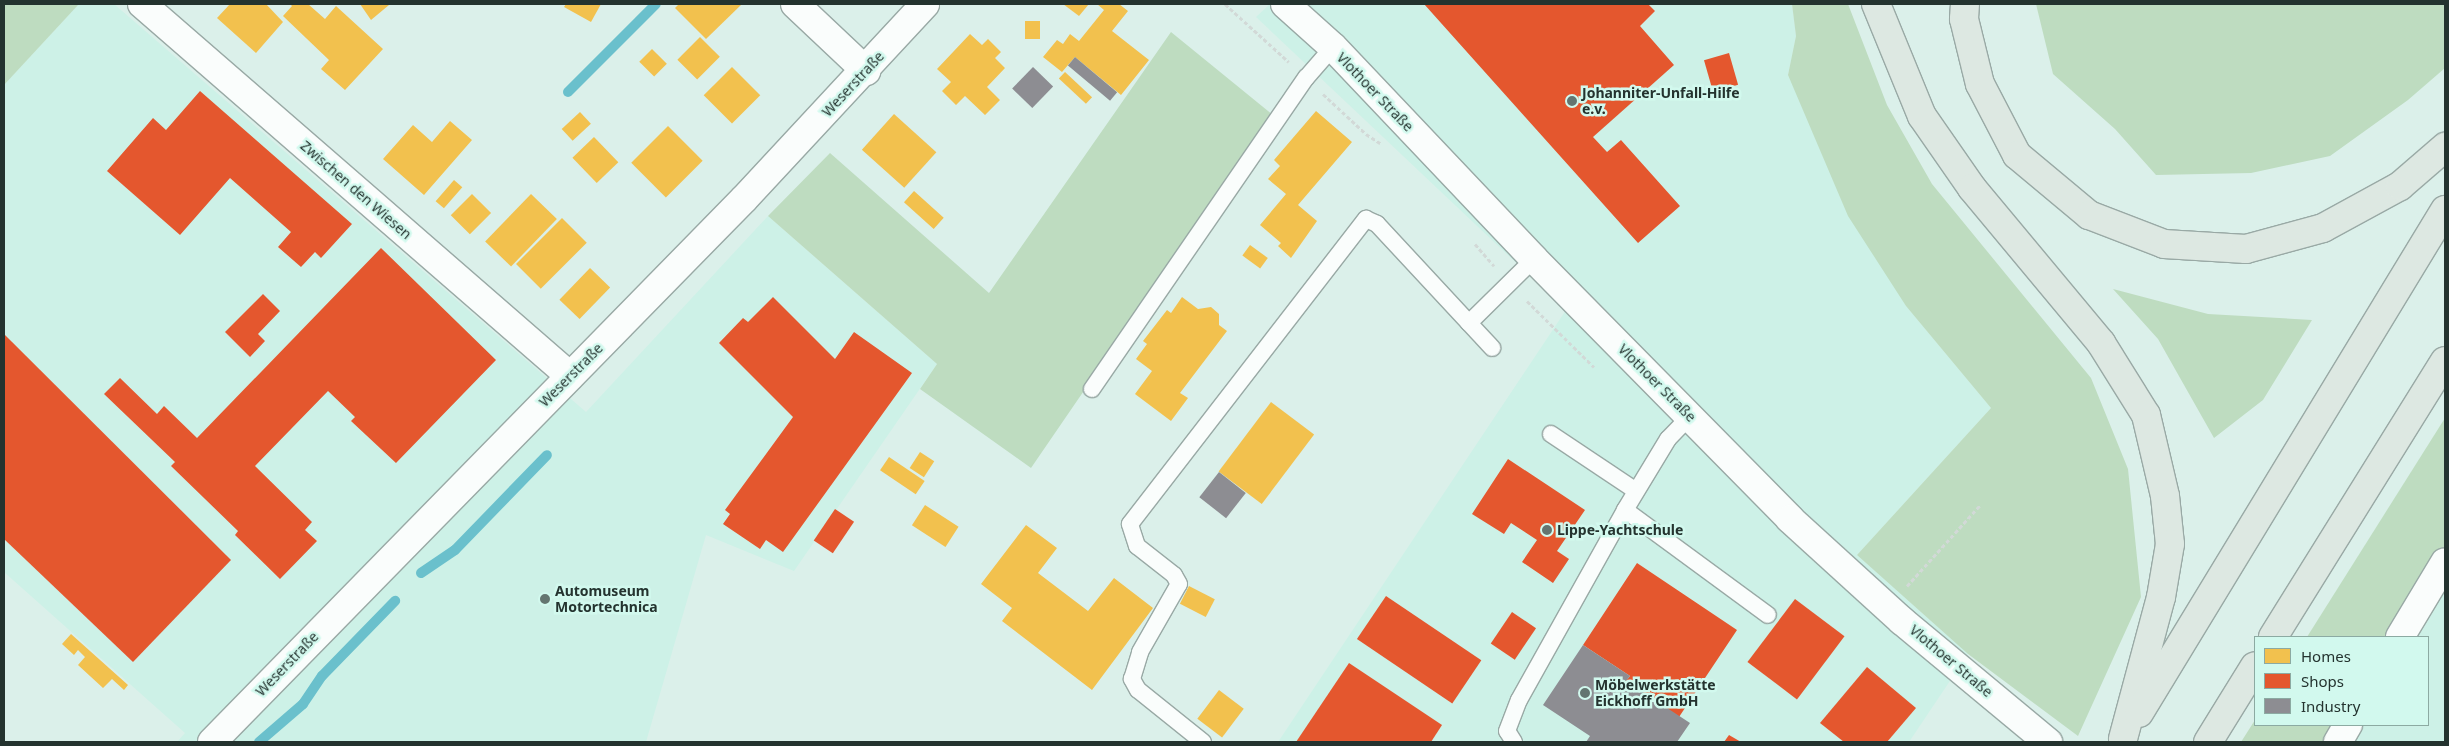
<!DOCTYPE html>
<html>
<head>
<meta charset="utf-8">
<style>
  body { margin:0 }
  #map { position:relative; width:2449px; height:746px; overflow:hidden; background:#dbf0ea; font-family:"Noto Sans",sans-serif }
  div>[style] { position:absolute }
  .built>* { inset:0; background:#cdf1e7 }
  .green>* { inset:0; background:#bedcc0 }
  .homes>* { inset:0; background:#f2c14e; transform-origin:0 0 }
  .shops>* { inset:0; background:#e4572e; transform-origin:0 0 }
  .industry>* { inset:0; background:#8d8d92; transform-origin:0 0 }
  .stream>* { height:10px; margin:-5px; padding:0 5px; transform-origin:5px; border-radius:5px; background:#6ac0cc }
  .path>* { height:3px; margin-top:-1.5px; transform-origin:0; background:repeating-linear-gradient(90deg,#d2d9d7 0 4px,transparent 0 6.5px) }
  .roads { filter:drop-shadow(1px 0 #99a9a5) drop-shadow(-1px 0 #99a9a5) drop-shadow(0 1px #99a9a5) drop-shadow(0 -1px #99a9a5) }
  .service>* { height:16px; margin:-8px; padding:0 8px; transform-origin:8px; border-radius:8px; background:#fafdfc }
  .minor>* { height:28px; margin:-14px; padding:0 14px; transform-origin:14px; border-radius:14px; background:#fafdfc }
  .secondary>* { height:28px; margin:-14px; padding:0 14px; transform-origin:14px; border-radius:14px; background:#fafdfc }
  .motorway>* { height:28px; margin:-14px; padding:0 14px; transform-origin:14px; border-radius:14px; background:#dde8e2 }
  .dots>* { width:14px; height:14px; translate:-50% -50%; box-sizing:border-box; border:2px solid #d2f9ee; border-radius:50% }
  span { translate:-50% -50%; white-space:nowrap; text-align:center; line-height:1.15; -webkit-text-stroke:5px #d2f9ee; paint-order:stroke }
  .street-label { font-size:14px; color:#24332f }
  .poi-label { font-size:14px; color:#24332f; font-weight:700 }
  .left { translate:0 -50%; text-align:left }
  .frame { position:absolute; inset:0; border:5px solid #24332f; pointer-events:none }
  .legend { position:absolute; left:2254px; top:636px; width:175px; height:90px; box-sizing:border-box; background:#d2f9ee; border:1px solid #8caaa2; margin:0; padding:6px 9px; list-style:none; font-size:15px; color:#24332f }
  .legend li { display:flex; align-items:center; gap:10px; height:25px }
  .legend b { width:25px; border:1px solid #8caaa2 }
</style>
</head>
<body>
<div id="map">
  <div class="built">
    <div style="clip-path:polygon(79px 4px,114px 4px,586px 412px,768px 216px,937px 364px,794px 571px,706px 535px,646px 742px,177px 742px,185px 733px,4px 572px,4px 85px)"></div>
    <div style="clip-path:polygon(1270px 4px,1792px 4px,1796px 36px,1788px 75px,1906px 306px,1991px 408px,1857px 555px,1968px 654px,1909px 742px,1278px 742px,1566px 310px,1256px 17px)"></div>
    <div style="clip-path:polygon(2445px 549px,2445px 742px,2328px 742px,2338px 725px,2428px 725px,2428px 637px,2392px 637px)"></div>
  </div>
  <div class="green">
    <div style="clip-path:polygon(4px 4px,79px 4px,4px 85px)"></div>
    <div style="clip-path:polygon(1792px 4px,1848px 4px,1887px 105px,1932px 184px,2091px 378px,2128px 469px,2141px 597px,2078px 736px,1968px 654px,1857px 555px,1991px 408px,1906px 306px,1848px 216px,1788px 75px,1796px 36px)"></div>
    <div style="clip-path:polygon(2036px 4px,2445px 4px,2445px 68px,2408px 100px,2330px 156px,2251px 173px,2156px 175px,2115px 129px,2053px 74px)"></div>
    <div style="clip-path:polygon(1171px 32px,1273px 115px,1031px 468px,920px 389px,937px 364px,768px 216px,830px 153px,989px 293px)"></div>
    <div style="clip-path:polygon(2113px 289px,2208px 314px,2312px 320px,2263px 400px,2214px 438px,2158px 339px)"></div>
    <div style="clip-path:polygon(2445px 418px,2445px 549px,2392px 637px,2307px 637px)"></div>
    <div style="clip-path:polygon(2255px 720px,2255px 725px,2338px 725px,2328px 742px,2241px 742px)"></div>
  </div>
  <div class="homes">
    <div style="clip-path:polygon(230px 4px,266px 4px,283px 22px,256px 53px,217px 18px)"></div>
    <div style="clip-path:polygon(290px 4px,308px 4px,325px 19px,336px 6px,383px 49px,345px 90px,321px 69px,329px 60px,283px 16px,292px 6px)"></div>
    <div style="clip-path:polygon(360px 4px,388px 4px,389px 5px,371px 20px)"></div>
    <div style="clip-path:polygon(566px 4px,601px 4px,591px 22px,564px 7px)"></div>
    <div style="clip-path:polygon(679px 4px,742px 4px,706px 39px,675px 8px)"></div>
    <div style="clip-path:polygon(1063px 4px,1089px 4px,1079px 16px)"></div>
    <div style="clip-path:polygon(1097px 4px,1119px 4px,1128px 11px,1112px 31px,1149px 60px,1121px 95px,1075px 57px,1062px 72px,1043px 57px,1057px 40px,1063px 44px,1070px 34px,1079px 41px,1104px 10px)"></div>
    <div style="left:1025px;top:21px;width:15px;height:18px"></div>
    <div style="clip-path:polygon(970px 34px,982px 45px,988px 39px,1001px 52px,995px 58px,1005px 68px,987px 87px,1000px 100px,985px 115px,965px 96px,956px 105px,942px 91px,951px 82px,937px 69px)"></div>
    <div style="left:700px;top:37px;width:28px;height:32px;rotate:45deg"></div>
    <div style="left:652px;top:49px;width:21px;height:18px;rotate:45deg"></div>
    <div style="left:732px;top:67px;width:40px;height:40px;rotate:45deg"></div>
    <div style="left:1065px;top:72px;width:37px;height:9px;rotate:43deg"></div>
    <div style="clip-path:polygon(1316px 111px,1352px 142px,1298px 205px,1317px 221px,1291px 258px,1278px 246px,1281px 243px,1260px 225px,1286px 194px,1268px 179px,1280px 166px,1274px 160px)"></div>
    <div style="left:580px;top:112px;width:16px;height:25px;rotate:47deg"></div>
    <div style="left:894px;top:114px;width:57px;height:48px;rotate:42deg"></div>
    <div style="clip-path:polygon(450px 121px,472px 140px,424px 195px,383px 159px,413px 125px,432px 142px)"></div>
    <div style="left:668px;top:126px;width:49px;height:52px;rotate:45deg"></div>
    <div style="left:594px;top:137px;width:35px;height:30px;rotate:46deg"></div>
    <div style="left:454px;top:180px;width:11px;height:28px;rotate:41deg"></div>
    <div style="left:914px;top:191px;width:40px;height:15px;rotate:42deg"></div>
    <div style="left:472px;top:194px;width:27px;height:30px;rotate:45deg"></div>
    <div style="left:531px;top:194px;width:36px;height:66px;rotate:44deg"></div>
    <div style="left:562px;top:218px;width:35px;height:65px;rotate:45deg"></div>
    <div style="left:1250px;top:245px;width:22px;height:13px;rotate:36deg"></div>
    <div style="left:590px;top:268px;width:28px;height:44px;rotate:44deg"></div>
    <div style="clip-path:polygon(1182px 297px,1198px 309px,1211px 307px,1219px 314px,1219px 325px,1227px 331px,1180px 393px,1188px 398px,1171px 421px,1135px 394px,1152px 371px,1136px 359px,1147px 344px,1143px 341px,1167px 310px,1171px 313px)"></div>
    <div style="left:1271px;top:402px;width:54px;height:87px;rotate:37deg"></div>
    <div style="left:920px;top:452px;width:17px;height:19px;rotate:33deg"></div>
    <div style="left:889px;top:457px;width:43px;height:16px;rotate:34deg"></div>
    <div style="left:925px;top:505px;width:40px;height:24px;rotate:33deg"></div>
    <div style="clip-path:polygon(1026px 525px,1057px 548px,1038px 573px,1088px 611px,1114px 578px,1153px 608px,1092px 690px,1002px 621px,1012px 608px,981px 584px)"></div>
    <div style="left:1189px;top:586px;width:29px;height:20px;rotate:27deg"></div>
    <div style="clip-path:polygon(71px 634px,128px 685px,124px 690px,112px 679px,103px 688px,78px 665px,85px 657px,78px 650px,74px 655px,62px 644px)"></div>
    <div style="left:1219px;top:690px;width:31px;height:36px;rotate:37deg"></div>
  </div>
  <div class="shops">
    <div style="clip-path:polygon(1424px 4px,1648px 4px,1655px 11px,1640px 26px,1674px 65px,1593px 137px,1607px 152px,1621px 140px,1680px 206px,1638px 243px)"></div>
    <div style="left:1729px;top:53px;width:33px;height:26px;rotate:74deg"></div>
    <div style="clip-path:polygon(200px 91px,352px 224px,321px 258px,315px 252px,301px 267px,278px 247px,291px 232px,230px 178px,180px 235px,107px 171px,153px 118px,166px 130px)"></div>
    <div style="clip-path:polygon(381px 248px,496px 360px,396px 463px,351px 421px,355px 417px,328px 391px,255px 466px,312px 522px,305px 530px,317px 541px,280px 579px,235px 535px,238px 531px,171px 466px,175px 462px,104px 394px,120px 378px,157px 414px,164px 406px,197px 438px)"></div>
    <div style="clip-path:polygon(263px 294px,280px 311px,258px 334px,265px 341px,250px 357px,225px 332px)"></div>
    <div style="clip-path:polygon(773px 297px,835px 359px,854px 332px,912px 373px,783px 552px,766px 540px,760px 549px,723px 524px,730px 514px,725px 510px,793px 417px,719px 343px,743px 318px,748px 322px)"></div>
    <div style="clip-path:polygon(4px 334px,231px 560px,133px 662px,4px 539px)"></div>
    <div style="clip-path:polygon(1508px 459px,1585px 510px,1557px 551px,1569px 559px,1553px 583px,1522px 562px,1537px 540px,1511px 523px,1504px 534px,1472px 514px)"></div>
    <div style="left:835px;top:509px;width:23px;height:38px;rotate:34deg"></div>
    <div style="clip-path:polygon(1637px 563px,1737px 630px,1679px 717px,1626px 681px,1630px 676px,1583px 645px)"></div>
    <div style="left:1386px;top:596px;width:115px;height:52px;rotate:34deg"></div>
    <div style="left:1795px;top:599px;width:62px;height:79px;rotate:37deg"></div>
    <div style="left:1512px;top:612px;width:29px;height:38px;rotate:34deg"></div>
    <div style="clip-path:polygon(1349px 663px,1442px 725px,1431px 742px,1296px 742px)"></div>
    <div style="clip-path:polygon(1867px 667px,1916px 708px,1887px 742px,1844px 742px,1820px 723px)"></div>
    <div style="clip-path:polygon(1729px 735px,1741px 742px,1724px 742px)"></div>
  </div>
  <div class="industry">
    <div style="left:1075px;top:57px;width:55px;height:11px;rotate:40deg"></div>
    <div style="left:1033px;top:67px;width:28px;height:30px;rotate:44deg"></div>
    <div style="left:1219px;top:472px;width:34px;height:32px;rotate:38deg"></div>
    <div style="clip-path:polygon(1583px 645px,1630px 676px,1626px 681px,1690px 723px,1677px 742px,1586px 742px,1590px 736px,1543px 705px)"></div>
  </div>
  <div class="stream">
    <div style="left:568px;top:92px;width:124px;rotate:-45deg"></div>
    <div style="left:421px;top:573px;width:41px;rotate:-34.1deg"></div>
    <div style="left:455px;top:550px;width:132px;rotate:-45.9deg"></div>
    <div style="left:259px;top:742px;width:58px;rotate:-40.8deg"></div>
    <div style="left:303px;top:704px;width:34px;rotate:-56deg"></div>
    <div style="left:322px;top:676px;width:105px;rotate:-45.8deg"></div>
  </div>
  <div class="path">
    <div style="left:1225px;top:4px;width:86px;rotate:42.2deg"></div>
    <div style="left:1323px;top:94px;width:59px;rotate:42.9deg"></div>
    <div style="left:1366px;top:134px;width:17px;rotate:33deg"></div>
    <div style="left:1475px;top:244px;width:29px;rotate:49deg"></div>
    <div style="left:1527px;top:301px;width:94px;rotate:44.6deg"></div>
    <div style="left:1907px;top:586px;width:110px;rotate:-47.9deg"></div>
  </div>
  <div class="roads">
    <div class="service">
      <div style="left:1469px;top:323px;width:34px;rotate:47deg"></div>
      <div style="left:1092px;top:389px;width:378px;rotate:-55.5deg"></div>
      <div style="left:1306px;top:78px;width:41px;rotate:-48.9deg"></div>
      <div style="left:1551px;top:434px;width:102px;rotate:33.8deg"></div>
      <div style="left:1625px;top:510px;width:177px;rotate:36.3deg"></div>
      <div style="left:1203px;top:742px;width:83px;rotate:-141.3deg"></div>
      <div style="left:1138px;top:690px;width:13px;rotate:-119deg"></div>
      <div style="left:1132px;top:679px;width:28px;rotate:-73deg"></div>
      <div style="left:1140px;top:652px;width:78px;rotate:-60.2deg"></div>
      <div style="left:1179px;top:584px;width:10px;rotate:-119deg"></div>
      <div style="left:1174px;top:575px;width:47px;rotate:-141.9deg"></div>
      <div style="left:1137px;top:546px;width:23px;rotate:-108deg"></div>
      <div style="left:1130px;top:524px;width:386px;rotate:-52.3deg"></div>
      <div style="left:1366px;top:219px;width:12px;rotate:24deg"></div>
      <div style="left:1377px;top:224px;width:135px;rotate:47.1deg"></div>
      <div style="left:1469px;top:323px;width:91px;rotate:-44.6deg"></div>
      <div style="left:1514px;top:742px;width:13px;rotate:-122deg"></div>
      <div style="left:1507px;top:731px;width:33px;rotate:-69deg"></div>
      <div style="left:1519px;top:700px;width:218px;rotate:-60.8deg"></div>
      <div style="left:1625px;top:510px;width:83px;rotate:-58.8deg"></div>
      <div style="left:1668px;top:439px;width:32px;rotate:-46deg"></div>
    </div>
    <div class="minor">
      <div style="left:142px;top:4px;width:567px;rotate:41deg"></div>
      <div style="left:795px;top:4px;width:98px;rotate:43.3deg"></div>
      <div style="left:2400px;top:637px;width:87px;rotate:-59deg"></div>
      <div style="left:212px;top:742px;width:760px;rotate:-45.59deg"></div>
      <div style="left:744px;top:199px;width:266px;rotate:-47.1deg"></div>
      <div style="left:2338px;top:742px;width:20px;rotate:-60deg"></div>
    </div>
    <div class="secondary">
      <div style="left:1285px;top:4px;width:64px;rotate:41.9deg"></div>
      <div style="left:1333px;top:47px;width:292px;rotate:46.5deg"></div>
      <div style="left:1534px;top:259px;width:365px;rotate:45.4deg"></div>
      <div style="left:1790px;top:519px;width:151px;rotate:42.3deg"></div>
      <div style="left:1902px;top:621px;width:190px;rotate:39.7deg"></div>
    </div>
    <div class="motorway">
      <div style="left:1876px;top:4px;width:121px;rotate:67.7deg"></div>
      <div style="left:1922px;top:116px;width:88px;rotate:55.2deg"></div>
      <div style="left:1972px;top:188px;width:202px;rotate:50.2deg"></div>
      <div style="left:2101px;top:343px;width:85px;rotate:58deg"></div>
      <div style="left:2146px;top:415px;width:83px;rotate:76.8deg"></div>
      <div style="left:2165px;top:496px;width:48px;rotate:84.1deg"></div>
      <div style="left:2170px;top:544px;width:54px;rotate:99.6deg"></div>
      <div style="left:2161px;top:597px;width:147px;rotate:105deg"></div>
      <div style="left:1965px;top:4px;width:15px;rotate:94deg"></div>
      <div style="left:1964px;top:19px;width:67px;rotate:76.2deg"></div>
      <div style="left:1980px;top:84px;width:80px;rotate:62.5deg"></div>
      <div style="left:2017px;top:155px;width:94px;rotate:39.8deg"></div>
      <div style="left:2089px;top:215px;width:80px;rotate:21.1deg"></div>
      <div style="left:2164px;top:244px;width:82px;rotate:3.5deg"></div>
      <div style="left:2246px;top:249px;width:80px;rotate:-15.3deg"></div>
      <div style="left:2323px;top:228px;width:88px;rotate:-28.6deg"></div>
      <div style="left:2400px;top:186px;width:60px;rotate:-40.9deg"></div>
      <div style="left:2273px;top:637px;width:325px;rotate:-58.1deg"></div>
      <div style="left:2139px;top:713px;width:589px;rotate:-58.69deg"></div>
      <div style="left:2208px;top:742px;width:89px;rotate:-58.3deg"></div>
    </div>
  </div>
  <div class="dots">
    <div style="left:1572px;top:101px;background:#647570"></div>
    <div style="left:1547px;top:530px;background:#647570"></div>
    <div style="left:545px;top:599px;background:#647570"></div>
    <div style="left:1585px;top:693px;background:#647570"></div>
  </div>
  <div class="street-label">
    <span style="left:853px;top:84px;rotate:-47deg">Weserstraße</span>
    <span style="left:1375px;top:92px;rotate:46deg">Vlothoer Straße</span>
    <span style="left:356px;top:190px;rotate:41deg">Zwischen den Wiesen</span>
    <span style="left:571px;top:375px;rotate:-45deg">Weserstraße</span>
    <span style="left:1657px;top:383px;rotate:45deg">Vlothoer Straße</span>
    <span style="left:1951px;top:661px;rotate:40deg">Vlothoer Straße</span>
    <span style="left:287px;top:664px;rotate:-46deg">Weserstraße</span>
  </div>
  <div class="poi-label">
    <span class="left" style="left:1582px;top:101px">Johanniter-Unfall-Hilfe<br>e.v.</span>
    <span class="left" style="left:1557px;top:530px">Lippe-Yachtschule</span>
    <span class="left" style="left:555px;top:599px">Automuseum<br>Motortechnica</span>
    <span class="left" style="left:1595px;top:693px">Möbelwerkstätte<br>Eickhoff GmbH</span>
  </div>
  <div class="frame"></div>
  <ul class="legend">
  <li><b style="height:14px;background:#f2c14e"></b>Homes</li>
  <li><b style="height:14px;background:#e4572e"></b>Shops</li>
  <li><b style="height:14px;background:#8d8d92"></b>Industry</li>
  </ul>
</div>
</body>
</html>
